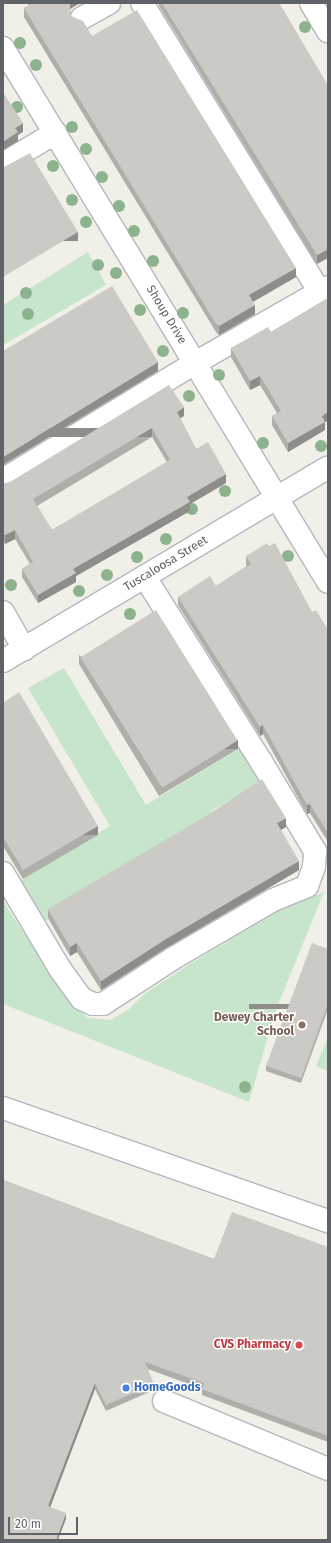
<!DOCTYPE html>
<html>
<head>
<meta charset="utf-8">
<style>
  body { margin:0 }
  #map { position:relative; width:331px; height:1543px; overflow:hidden; background:#f0efe8; font-family:"Fira Sans",sans-serif }
  div>[style] { position:absolute }
  .green>* { inset:0; background:#c7e5ca }
  .roads { filter:drop-shadow(1px 0 #b5b7bb) drop-shadow(-1px 0 #b5b7bb) drop-shadow(0 1px #b5b7bb) drop-shadow(0 -1px #b5b7bb) }
  .minor>* { height:22px; margin:-11px; padding:0 11px; transform-origin:11px; border-radius:11px; background:#fff }
  .trees>* { width:12px; height:12px; margin:-6px; border-radius:50%; background:#8db38e }
  .wall>* { inset:0; background:#afaea9 }
  .shaded-wall>* { inset:0; background:#8f8d8a; transform-origin:0 0 }
  .building>* { inset:0; background:#cccac5; transform-origin:0 0 }
  .dots>* { width:11px; height:11px; translate:-50% -50%; box-sizing:border-box; border:2px solid #fff; border-radius:50% }
  span { translate:-50% -50%; white-space:nowrap; text-align:center; line-height:1.15; -webkit-text-stroke:3px #fff; paint-order:stroke }
  .street-label { font-size:12px; color:#5f6267 }
  .education-label { font-size:12px; color:#785e54; font-weight:700 }
  .right { translate:-100% -50%; text-align:right }
  .health-label { font-size:12px; color:#be3a42; font-weight:700 }
  .shop-label { font-size:12px; color:#366cbe; font-weight:700 }
  .left { translate:0 -50%; text-align:left }
  .frame { position:absolute; inset:0; border:4px solid #5f6267; pointer-events:none }
  .scale { position:absolute; left:8px; top:1517px; width:70px; height:18px; box-sizing:border-box; border:2px solid #5f6267; border-top:0; padding-left:5px; font-size:12px; line-height:14px; white-space:nowrap; color:#5f6267; -webkit-text-stroke:3px #fff; paint-order:stroke }
</style>
</head>
<body>
<div id="map">
  <div class="green">
    <div style="clip-path:polygon(88px 252px,106px 285px,3px 345px,3px 305px)"></div>
    <div style="clip-path:polygon(64px 668px,146px 805px,240px 748px,264px 787px,246px 791px,211px 811px,214px 818px,44px 922px,20px 881px,110px 826px,28px 688px)"></div>
    <div style="clip-path:polygon(324px 892px,275px 1012px,249px 1102px,3px 1004px,3px 901px,68px 1001px,88px 1018px,110px 1020px,128px 1010px,144px 994px,190px 964px,278px 911px)"></div>
    <div style="clip-path:polygon(328px 1037px,328px 1071px,316px 1066px)"></div>
  </div>
  <div class="roads">
    <div class="minor">
      <div style="left:142px;top:3px;width:338px;rotate:58.4deg"></div>
      <div style="left:311px;top:3px;width:33px;rotate:59deg"></div>
      <div style="left:82px;top:18px;width:31px;rotate:-29deg"></div>
      <div style="left:3px;top:48px;width:625px;rotate:58.67deg"></div>
      <div style="left:3px;top:164px;width:61px;rotate:-30.8deg"></div>
      <div style="left:3px;top:480px;width:225px;rotate:-31.4deg"></div>
      <div style="left:195px;top:363px;width:153px;rotate:-29.7deg"></div>
      <div style="left:3px;top:612px;width:43px;rotate:60.4deg"></div>
      <div style="left:3px;top:661px;width:378px;rotate:-30.8deg"></div>
      <div style="left:3px;top:873px;width:112px;rotate:59.3deg"></div>
      <div style="left:60px;top:969px;width:37px;rotate:54deg"></div>
      <div style="left:82px;top:999px;width:12px;rotate:24deg"></div>
      <div style="left:93px;top:1004px;width:10px"></div>
      <div style="left:103px;top:1004px;width:82px;rotate:-33.1deg"></div>
      <div style="left:172px;top:959px;width:117px;rotate:-30.3deg"></div>
      <div style="left:273px;top:900px;width:37px;rotate:-22deg"></div>
      <div style="left:307px;top:886px;width:20px;rotate:-70deg"></div>
      <div style="left:314px;top:867px;width:16px;rotate:-86deg"></div>
      <div style="left:315px;top:851px;width:103px;rotate:-121.1deg"></div>
      <div style="left:262px;top:763px;width:220px;rotate:-122.2deg"></div>
      <div style="left:3px;top:1108px;width:344px;rotate:19.2deg"></div>
      <div style="left:164px;top:1401px;width:178px;rotate:22.5deg"></div>
    </div>
  </div>
  <div class="trees">
    <div style="left:305px;top:27px"></div>
    <div style="left:20px;top:43px"></div>
    <div style="left:36px;top:65px"></div>
    <div style="left:17px;top:107px"></div>
    <div style="left:72px;top:127px"></div>
    <div style="left:86px;top:149px"></div>
    <div style="left:53px;top:166px"></div>
    <div style="left:102px;top:177px"></div>
    <div style="left:72px;top:200px"></div>
    <div style="left:119px;top:206px"></div>
    <div style="left:86px;top:222px"></div>
    <div style="left:134px;top:231px"></div>
    <div style="left:153px;top:261px"></div>
    <div style="left:98px;top:265px"></div>
    <div style="left:116px;top:273px"></div>
    <div style="left:26px;top:293px"></div>
    <div style="left:140px;top:310px"></div>
    <div style="left:183px;top:313px"></div>
    <div style="left:28px;top:314px"></div>
    <div style="left:163px;top:351px"></div>
    <div style="left:219px;top:375px"></div>
    <div style="left:189px;top:396px"></div>
    <div style="left:263px;top:443px"></div>
    <div style="left:321px;top:446px"></div>
    <div style="left:225px;top:491px"></div>
    <div style="left:192px;top:509px"></div>
    <div style="left:166px;top:539px"></div>
    <div style="left:288px;top:556px"></div>
    <div style="left:137px;top:557px"></div>
    <div style="left:107px;top:575px"></div>
    <div style="left:11px;top:585px"></div>
    <div style="left:79px;top:591px"></div>
    <div style="left:130px;top:614px"></div>
    <div style="left:245px;top:1087px"></div>
  </div>
  <div class="wall">
    <div style="clip-path:polygon(27px 3px,80px 3px,70px 9px,71px 16px,92px 36px,296px 277px,253px 302px,255px 314px,219px 335px,216px 332px,24px 17px,24px 8px,29px 5px)"></div>
    <div style="clip-path:polygon(159px 3px,279px 3px,328px 86px,317px 264px,159px 6px)"></div>
    <div style="clip-path:polygon(328px 298px,328px 421px,325px 422px,325px 430px,288px 452px,272px 425px,272px 416px,277px 413px,260px 385px,250px 390px,231px 357px,231px 348px,271px 332px)"></div>
    <div style="clip-path:polygon(evenodd,184px 416px,180px 418px,196px 449px,226px 483px,190px 504px,190px 511px,76px 576px,76px 582px,38px 603px,22px 577px,22px 569px,30px 564px,15px 539px,5px 544px,3px 541px,3px 484px,10px 482px,184px 416px,152px 437px,167px 462px,52px 530px,37px 506px,152px 437px)"></div>
    <div style="clip-path:polygon(328px 497px,328px 515px,327px 514px)"></div>
    <div style="clip-path:polygon(246px 556px,312px 612px,328px 630px,328px 842px,310px 813px,307px 814px,263px 734px,260px 736px,178px 605px,178px 597px,216px 586px,247px 566px,246px 565px)"></div>
    <div style="clip-path:polygon(79px 655px,238px 749px,159px 796px,79px 664px)"></div>
    <div style="clip-path:polygon(3px 703px,98px 835px,23px 879px,3px 846px)"></div>
    <div style="clip-path:polygon(286px 827px,281px 830px,299px 870px,166px 948px,101px 990px,77px 952px,70px 956px,48px 918px,48px 909px)"></div>
    <div style="clip-path:polygon(328px 949px,328px 1009px,301px 1083px,266px 1071px,266px 1066px)"></div>
    <div style="clip-path:polygon(3px 1184px,214px 1259px,328px 1247px,328px 1442px,202px 1395px,202px 1389px,148px 1369px,154px 1390px,106px 1411px,95px 1389px,50px 1507px,66px 1519px,3px 1540px)"></div>
  </div>
  <div class="shaded-wall">
    <div style="clip-path:polygon(70px 3px,80px 3px,70px 9px)"></div>
    <div style="clip-path:polygon(23px 123px,23px 132px,18px 135px,18px 141px,3px 150px,3px 142px,15px 128px)"></div>
    <div style="left:78px;top:232px;width:9px;height:87px;rotate:90deg"></div>
    <div style="clip-path:polygon(328px 249px,328px 258px,317px 264px,317px 255px)"></div>
    <div style="clip-path:polygon(296px 268px,296px 277px,249px 304px,249px 295px)"></div>
    <div style="clip-path:polygon(255px 305px,255px 314px,219px 335px,219px 326px)"></div>
    <div style="clip-path:polygon(158px 362px,158px 371px,3px 465px,3px 457px)"></div>
    <div style="clip-path:polygon(260px 376px,260px 385px,250px 390px,250px 381px)"></div>
    <div style="clip-path:polygon(184px 407px,184px 416px,177px 420px,177px 412px)"></div>
    <div style="clip-path:polygon(328px 412px,328px 421px,325px 422px,325px 430px,288px 452px,288px 443px,322px 416px)"></div>
    <div style="left:152px;top:428px;width:9px;height:139px;rotate:90deg"></div>
    <div style="clip-path:polygon(226px 474px,226px 483px,190px 504px,190px 511px,76px 576px,76px 582px,38px 603px,38px 595px,73px 569px,187px 497px)"></div>
    <div style="clip-path:polygon(15px 530px,15px 539px,5px 544px,5px 535px)"></div>
    <div style="clip-path:polygon(263px 725px,263px 734px,260px 736px,260px 727px)"></div>
    <div style="left:238px;top:740px;width:9px;height:92px;rotate:90deg"></div>
    <div style="clip-path:polygon(310px 804px,310px 813px,307px 814px,307px 805px)"></div>
    <div style="clip-path:polygon(286px 818px,286px 827px,277px 832px,277px 823px)"></div>
    <div style="left:98px;top:826px;width:9px;height:87px;rotate:90deg"></div>
    <div style="clip-path:polygon(299px 861px,299px 870px,166px 948px,101px 990px,101px 981px,166px 939px)"></div>
    <div style="clip-path:polygon(77px 943px,77px 952px,70px 956px,70px 947px)"></div>
    <div style="left:328px;top:1004px;width:5px;height:79px;rotate:90deg"></div>
    <div style="clip-path:polygon(95px 1383px,95px 1389px,48px 1513px,48px 1506px)"></div>
    <div style="left:154px;top:1384px;width:6px;height:52px;rotate:90deg"></div>
    <div style="clip-path:polygon(66px 1513px,66px 1519px,58px 1540px,56px 1540px)"></div>
  </div>
  <div class="building">
    <div style="clip-path:polygon(33px 3px,70px 3px,70px 9px,71px 16px,83px 21px,92px 36px,137px 10px,296px 268px,249px 295px,255px 305px,219px 326px,216px 324px,24px 8px)"></div>
    <div style="clip-path:polygon(162px 3px,279px 3px,328px 86px,328px 249px,317px 255px)"></div>
    <div style="clip-path:polygon(3px 92px,23px 123px,15px 128px,18px 132px,3px 142px)"></div>
    <div style="clip-path:polygon(30px 153px,78px 232px,3px 277px,3px 167px,4px 167px)"></div>
    <div style="clip-path:polygon(112px 286px,158px 362px,3px 457px,3px 351px)"></div>
    <div style="clip-path:polygon(328px 298px,328px 412px,322px 416px,325px 422px,288px 443px,272px 416px,281px 411px,260px 376px,250px 381px,231px 348px,268px 327px,271px 332px)"></div>
    <div style="clip-path:polygon(evenodd,169px 385px,184px 407px,177px 412px,196px 449px,208px 442px,226px 474px,187px 497px,190px 502px,73px 569px,76px 573px,38px 595px,22px 569px,33px 562px,15px 530px,5px 535px,3px 533px,3px 484px,10px 482px,169px 385px,152px 428px,170px 460px,52px 530px,33px 499px,152px 428px)"></div>
    <div style="clip-path:polygon(267px 543px,269px 546px,275px 543px,312px 612px,316px 610px,328px 630px,328px 833px,310px 804px,307px 805px,263px 725px,260px 727px,178px 597px,210px 576px,216px 586px,251px 564px,246px 556px)"></div>
    <div style="left:156px;top:610px;width:154px;height:89px;rotate:58deg"></div>
    <div style="clip-path:polygon(19px 692px,98px 826px,23px 870px,3px 837px,3px 703px)"></div>
    <div style="clip-path:polygon(262px 779px,286px 818px,277px 823px,299px 861px,166px 939px,101px 981px,77px 943px,70px 947px,48px 909px,206px 816px)"></div>
    <div style="clip-path:polygon(312px 943px,328px 949px,328px 1004px,301px 1078px,266px 1066px)"></div>
    <div style="clip-path:polygon(4px 1180px,214px 1259px,232px 1212px,328px 1247px,328px 1436px,202px 1389px,204px 1383px,145px 1362px,154px 1384px,106px 1405px,95px 1383px,48px 1506px,66px 1513px,56px 1540px,3px 1540px,3px 1184px)"></div>
  </div>
  <div class="dots">
    <div style="left:302px;top:1025px;background:#8d6e63"></div>
    <div style="left:299px;top:1345px;background:#e0444e"></div>
    <div style="left:126px;top:1388px;background:#3f7fe0"></div>
  </div>
  <div class="street-label">
    <span style="left:166px;top:315px;rotate:59deg">Shoup Drive</span>
    <span style="left:166px;top:564px;rotate:-31deg">Tuscaloosa Street</span>
  </div>
  <div class="education-label">
    <span class="right" style="left:294px;top:1025px">Dewey Charter<br>School</span>
  </div>
  <div class="health-label">
    <span class="right" style="left:291px;top:1345px">CVS Pharmacy</span>
  </div>
  <div class="shop-label">
    <span class="left" style="left:134px;top:1388px">HomeGoods</span>
  </div>
  <div class="frame"></div>
  <div class="scale">20 m</div>
</div>
</body>
</html>
